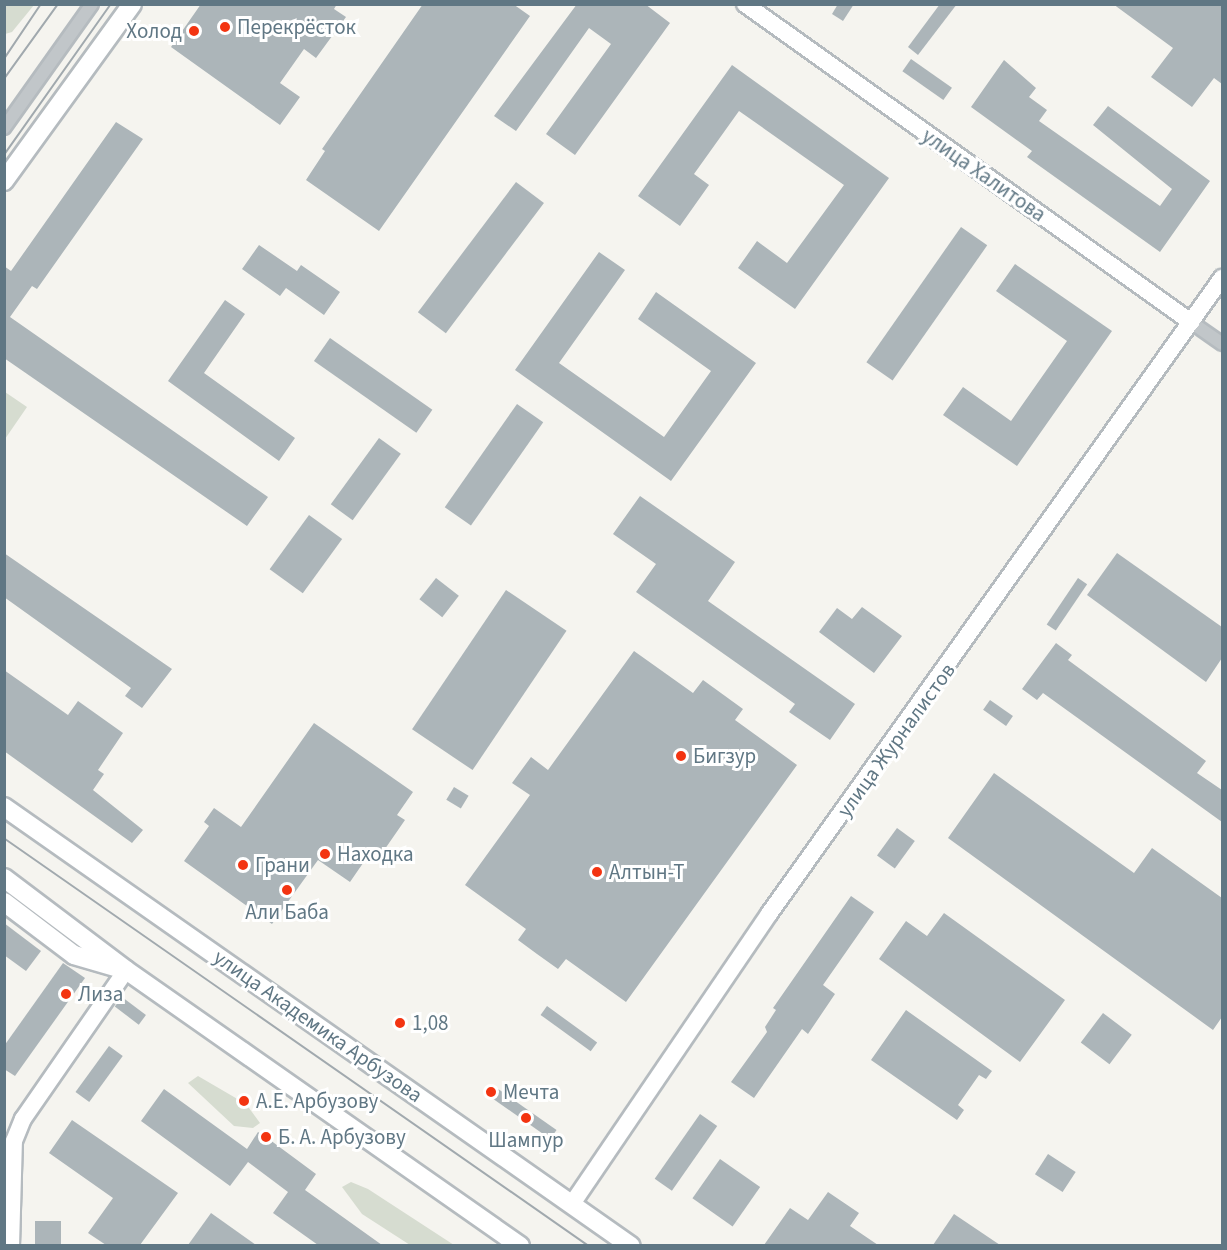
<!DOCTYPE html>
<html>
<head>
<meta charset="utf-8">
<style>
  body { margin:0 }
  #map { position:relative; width:1227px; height:1250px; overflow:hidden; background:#f5f4ef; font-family:"Source Sans 3",sans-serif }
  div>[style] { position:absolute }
  .green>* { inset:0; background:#d6dcd0 }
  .building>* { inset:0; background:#acb5b9; transform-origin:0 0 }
  .roads { filter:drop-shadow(2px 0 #b5bbbf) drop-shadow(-2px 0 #b5bbbf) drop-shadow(0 2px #b5bbbf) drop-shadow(0 -2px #b5bbbf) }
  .street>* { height:12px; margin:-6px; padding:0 6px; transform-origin:6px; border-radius:6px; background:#c1c6c9 }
  .secondary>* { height:16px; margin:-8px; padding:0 8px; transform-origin:8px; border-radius:8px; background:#fff }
  .primary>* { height:18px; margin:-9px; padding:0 9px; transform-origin:9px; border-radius:9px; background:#fff }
  .tram>* { height:1.5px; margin:-0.75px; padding:0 0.75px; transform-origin:0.75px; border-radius:0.75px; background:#a1a9ae }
  .dots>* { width:16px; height:16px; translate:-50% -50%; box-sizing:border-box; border:3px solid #fff; border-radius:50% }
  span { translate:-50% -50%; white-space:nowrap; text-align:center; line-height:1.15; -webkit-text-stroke:6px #fff; paint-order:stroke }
  .poi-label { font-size:21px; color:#607784 }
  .left { translate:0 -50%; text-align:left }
  .right { translate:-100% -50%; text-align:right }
  .street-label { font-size:21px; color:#607784 }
  .frame { position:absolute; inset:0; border:6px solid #607784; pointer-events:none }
</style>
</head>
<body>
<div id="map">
  <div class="green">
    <div style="clip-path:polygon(5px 4px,34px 4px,34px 5px,12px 32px,5px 34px)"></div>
    <div style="clip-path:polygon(5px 392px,27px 407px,5px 439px)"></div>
    <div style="clip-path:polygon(198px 1076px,246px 1104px,260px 1123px,253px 1128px,234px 1126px,188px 1083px)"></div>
    <div style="clip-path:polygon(351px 1182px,368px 1189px,454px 1245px,410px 1245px,362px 1214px,342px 1187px)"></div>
  </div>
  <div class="building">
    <div style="clip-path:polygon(201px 4px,337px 4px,334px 9px,346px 17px,316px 58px,304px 49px,280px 83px,300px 97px,280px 125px,171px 47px)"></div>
    <div style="clip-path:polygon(423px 4px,513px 4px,530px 16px,379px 231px,306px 180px,325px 151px,322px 149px)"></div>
    <div style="clip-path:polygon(577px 4px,645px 4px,670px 23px,575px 155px,546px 134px,611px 44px,589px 28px,516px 131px,494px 116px)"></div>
    <div style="clip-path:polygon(838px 4px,854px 4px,843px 21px,832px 14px)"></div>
    <div style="clip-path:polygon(940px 4px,957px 4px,918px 55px,908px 47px)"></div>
    <div style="clip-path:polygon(1113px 4px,1222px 4px,1222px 84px,1214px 78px,1192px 107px,1151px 77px,1173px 48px)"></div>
    <div style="left:911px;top:59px;width:50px;height:15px;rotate:35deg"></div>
    <div style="clip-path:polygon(1004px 60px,1036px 88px,1029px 97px,1047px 110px,1039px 121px,1160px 206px,1172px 189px,1093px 125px,1108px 106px,1210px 181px,1160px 252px,1027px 157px,1032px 151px,971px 107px)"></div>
    <div style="clip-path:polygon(732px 65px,889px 178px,795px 309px,738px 268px,757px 241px,787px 263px,844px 185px,739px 111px,694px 174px,709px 185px,680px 226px,638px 196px)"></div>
    <div style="clip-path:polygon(116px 122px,143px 139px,37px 289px,32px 286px,10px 317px,268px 497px,247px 526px,4px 358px,4px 266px,11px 271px)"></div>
    <div style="left:516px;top:182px;width:35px;height:163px;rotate:37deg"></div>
    <div style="left:961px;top:227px;width:32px;height:165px;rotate:35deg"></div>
    <div style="clip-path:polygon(259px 245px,297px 271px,301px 265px,340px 292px,324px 315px,286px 288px,280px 296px,242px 269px)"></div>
    <div style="clip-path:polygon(599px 252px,625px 270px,559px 363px,664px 437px,711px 371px,638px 319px,656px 292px,756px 363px,671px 481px,515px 370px)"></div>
    <div style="clip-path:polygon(1015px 264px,1112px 331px,1017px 466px,943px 415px,963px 387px,1011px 421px,1067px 341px,996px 291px)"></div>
    <div style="clip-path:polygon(225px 300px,245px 314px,204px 373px,295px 438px,279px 461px,168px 381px)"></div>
    <div style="left:330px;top:338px;width:125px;height:28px;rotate:35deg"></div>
    <div style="left:517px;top:404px;width:32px;height:126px;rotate:35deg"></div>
    <div style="left:379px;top:438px;width:27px;height:82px;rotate:36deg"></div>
    <div style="clip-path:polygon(640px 496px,735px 562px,708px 601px,855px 704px,830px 740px,789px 712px,795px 704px,636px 592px,656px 564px,613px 534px)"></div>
    <div style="left:309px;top:515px;width:41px;height:67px;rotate:36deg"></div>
    <div style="clip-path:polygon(4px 553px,172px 669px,142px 708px,125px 696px,131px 688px,4px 597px)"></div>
    <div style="clip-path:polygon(1117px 553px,1222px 627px,1222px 658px,1206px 682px,1087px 595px)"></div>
    <div style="left:436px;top:578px;width:29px;height:27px;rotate:38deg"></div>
    <div style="left:1078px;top:578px;width:11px;height:56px;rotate:34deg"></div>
    <div style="left:506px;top:590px;width:73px;height:168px;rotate:34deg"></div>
    <div style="clip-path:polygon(862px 607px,902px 636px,874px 673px,819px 632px,837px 608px,852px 619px)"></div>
    <div style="clip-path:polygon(1056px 643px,1072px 655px,1068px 660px,1206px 761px,1197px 773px,1222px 790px,1222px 822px,1043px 693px,1037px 700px,1022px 689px)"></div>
    <div style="clip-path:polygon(634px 651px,693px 693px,703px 680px,743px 709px,735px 720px,797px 765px,626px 1002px,566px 959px,558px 969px,537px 954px,518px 940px,526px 929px,465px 885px,530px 795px,512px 783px,531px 757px,548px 770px)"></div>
    <div style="clip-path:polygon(4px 670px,68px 715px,78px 701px,123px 733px,98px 770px,104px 774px,93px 790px,143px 830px,132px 843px,4px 751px)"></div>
    <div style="left:990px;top:700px;width:28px;height:12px;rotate:35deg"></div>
    <div style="clip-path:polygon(314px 723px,413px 792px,397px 815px,405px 820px,378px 859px,370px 853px,350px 882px,318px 860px,272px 924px,184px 861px,209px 826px,204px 822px,214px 808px,241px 827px)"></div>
    <div style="clip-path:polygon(994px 773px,1134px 873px,1152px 848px,1222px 898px,1222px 1017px,1213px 1030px,948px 838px)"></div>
    <div style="left:454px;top:787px;width:17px;height:15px;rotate:31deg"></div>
    <div style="left:897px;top:828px;width:22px;height:34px;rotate:36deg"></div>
    <div style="clip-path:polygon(851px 896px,874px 912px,823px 985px,835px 994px,808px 1034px,802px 1029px,754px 1098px,731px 1082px,767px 1032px,765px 1027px,776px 1010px,773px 1008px)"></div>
    <div style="clip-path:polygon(944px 913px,1065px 1000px,1020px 1062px,879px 959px,906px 921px,927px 936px)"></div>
    <div style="clip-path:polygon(4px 923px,41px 951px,26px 971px,4px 955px)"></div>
    <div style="clip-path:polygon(63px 963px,85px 978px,15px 1076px,4px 1069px,4px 1046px)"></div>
    <div style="left:122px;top:997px;width:30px;height:12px;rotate:37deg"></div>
    <div style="left:547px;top:1006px;width:62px;height:11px;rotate:36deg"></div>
    <div style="clip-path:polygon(906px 1010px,992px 1071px,986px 1079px,979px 1075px,958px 1105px,964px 1110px,957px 1120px,871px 1060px)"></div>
    <div style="left:1103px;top:1013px;width:36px;height:37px;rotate:37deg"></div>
    <div style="left:109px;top:1046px;width:17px;height:57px;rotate:36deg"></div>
    <div style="left:491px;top:1084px;width:80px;height:11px;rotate:35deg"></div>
    <div style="clip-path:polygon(164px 1089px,247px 1149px,258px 1132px,266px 1137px,316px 1174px,305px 1190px,382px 1245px,318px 1245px,273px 1213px,288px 1192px,248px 1162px,230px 1186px,141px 1121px)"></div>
    <div style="left:700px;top:1114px;width:21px;height:79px;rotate:35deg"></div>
    <div style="clip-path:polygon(72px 1120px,178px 1193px,140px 1245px,106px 1245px,88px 1233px,113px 1198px,49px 1153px)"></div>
    <div style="left:1048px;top:1154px;width:33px;height:24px;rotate:33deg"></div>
    <div style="left:720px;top:1159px;width:49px;height:48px;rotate:35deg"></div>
    <div style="clip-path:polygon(828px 1192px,859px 1213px,850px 1226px,878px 1245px,764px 1245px,790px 1208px,808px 1220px)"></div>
    <div style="clip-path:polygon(211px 1213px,256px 1245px,188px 1245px)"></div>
    <div style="clip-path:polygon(954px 1214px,1000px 1245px,933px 1245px)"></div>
    <div style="left:35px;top:1221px;width:26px;height:24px"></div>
  </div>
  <div class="roads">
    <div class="street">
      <div style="left:4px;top:128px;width:152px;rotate:-54.6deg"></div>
      <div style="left:1191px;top:322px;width:38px;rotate:35deg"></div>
    </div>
    <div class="secondary">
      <div style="left:745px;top:4px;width:548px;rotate:35.49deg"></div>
      <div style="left:572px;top:1204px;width:351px;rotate:-55.8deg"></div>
      <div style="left:769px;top:914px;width:781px;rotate:-54.54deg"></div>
      <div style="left:11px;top:1246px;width:105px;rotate:-88.4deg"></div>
      <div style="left:14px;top:1141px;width:24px;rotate:-68deg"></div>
      <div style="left:23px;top:1119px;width:181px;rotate:-55.3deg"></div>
    </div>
    <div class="primary">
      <div style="left:4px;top:181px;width:218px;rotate:-54.1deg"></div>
      <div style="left:4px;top:807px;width:765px;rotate:35deg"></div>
      <div style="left:4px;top:878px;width:153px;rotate:37deg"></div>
      <div style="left:126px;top:970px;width:481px;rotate:35deg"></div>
      <div style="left:4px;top:902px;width:88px;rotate:37.1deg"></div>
      <div style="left:74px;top:955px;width:43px;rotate:16.3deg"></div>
    </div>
  </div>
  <div class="tram">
    <div style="left:4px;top:59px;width:66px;rotate:-56.1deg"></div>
    <div style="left:4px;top:79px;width:92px;rotate:-54.2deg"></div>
    <div style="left:4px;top:155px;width:185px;rotate:-54.7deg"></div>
    <div style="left:4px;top:838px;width:713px;rotate:34.89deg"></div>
  </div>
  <div class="dots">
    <div style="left:225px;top:27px;background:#f33411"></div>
    <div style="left:194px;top:31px;background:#f33411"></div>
    <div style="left:681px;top:756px;background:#f33411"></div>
    <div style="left:325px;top:854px;background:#f33411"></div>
    <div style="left:243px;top:865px;background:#f33411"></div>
    <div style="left:597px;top:872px;background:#f33411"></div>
    <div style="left:287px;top:890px;background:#f33411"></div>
    <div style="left:66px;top:994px;background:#f33411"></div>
    <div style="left:400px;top:1023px;background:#f33411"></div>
    <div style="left:491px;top:1092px;background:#f33411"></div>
    <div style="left:244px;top:1101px;background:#f33411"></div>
    <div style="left:526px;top:1118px;background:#f33411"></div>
    <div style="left:266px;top:1137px;background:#f33411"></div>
  </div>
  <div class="poi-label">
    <span class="left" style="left:237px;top:27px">Перекрёсток</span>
    <span class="right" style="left:182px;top:31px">Холод</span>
    <span class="left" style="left:693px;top:756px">Бигзур</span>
    <span class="left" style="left:337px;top:854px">Находка</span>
    <span class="left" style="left:255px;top:865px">Грани</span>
    <span class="left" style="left:609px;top:872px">Алтын-Т</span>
    <span style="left:287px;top:912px">Али Баба</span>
    <span class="left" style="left:78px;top:994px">Лиза</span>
    <span class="left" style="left:412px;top:1023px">1,08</span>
    <span class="left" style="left:503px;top:1092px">Мечта</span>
    <span class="left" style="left:256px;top:1101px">А.Е. Арбузову</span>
    <span class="left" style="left:278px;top:1137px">Б. А. Арбузову</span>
    <span style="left:526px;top:1140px">Шампур</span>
  </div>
  <div class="street-label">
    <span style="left:984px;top:175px;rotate:35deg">улица Халитова</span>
    <span style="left:896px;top:740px;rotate:-54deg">улица Журналистов</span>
    <span style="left:318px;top:1026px;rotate:35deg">улица Академика Арбузова</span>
  </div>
  <div class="frame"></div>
</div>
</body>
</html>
